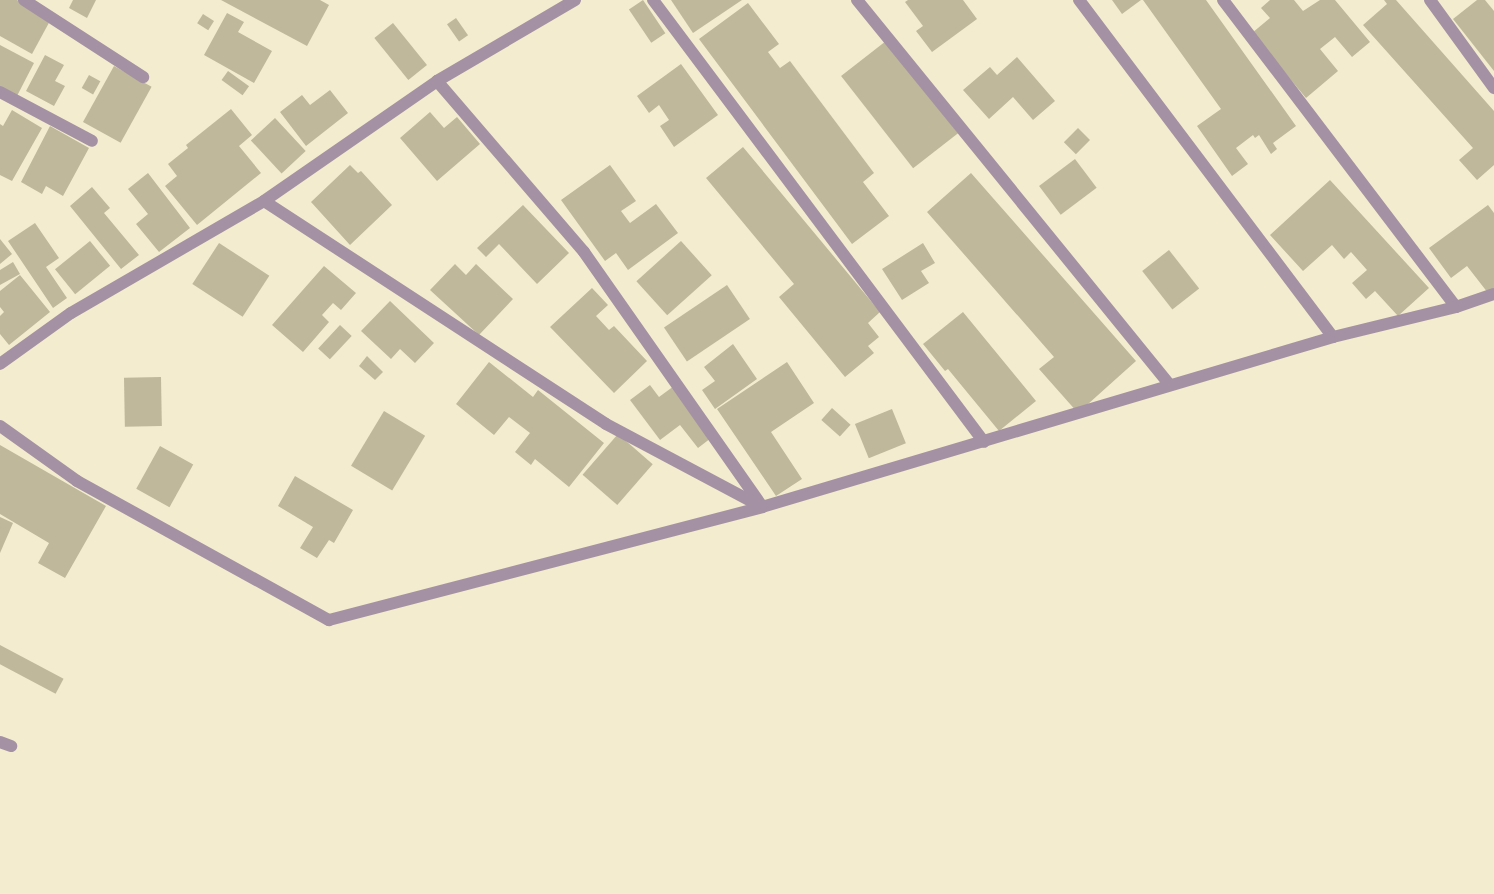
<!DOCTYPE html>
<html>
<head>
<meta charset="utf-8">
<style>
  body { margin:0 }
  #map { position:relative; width:1494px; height:894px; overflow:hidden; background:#f4ecce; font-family:"Roboto Condensed",sans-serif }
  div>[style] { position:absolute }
  .building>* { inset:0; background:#bfb89b; transform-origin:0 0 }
  .street>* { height:12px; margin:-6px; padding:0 6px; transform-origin:6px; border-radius:6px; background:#a492a4 }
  span { translate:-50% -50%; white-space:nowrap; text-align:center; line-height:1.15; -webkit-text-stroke:4px #fff; paint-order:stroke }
</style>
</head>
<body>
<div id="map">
  <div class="building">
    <div style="clip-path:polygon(0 0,17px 0,51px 19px,32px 54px,0 36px)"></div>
    <div style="clip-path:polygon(73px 0,96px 0,87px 18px,69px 8px)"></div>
    <div style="clip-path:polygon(221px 0,320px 0,329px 5px,307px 46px)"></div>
    <div style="left:643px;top:0;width:40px;height:17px;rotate:56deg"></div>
    <div style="clip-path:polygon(671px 0,742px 0,693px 33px)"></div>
    <div style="clip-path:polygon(908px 0,963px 0,977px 19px,932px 52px,916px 31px,923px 26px,905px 2px)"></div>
    <div style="clip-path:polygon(1112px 0,1141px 0,1122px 14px)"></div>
    <div style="clip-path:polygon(1143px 0,1206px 0,1296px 126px,1273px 143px,1277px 149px,1271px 154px,1259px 135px,1255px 138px,1253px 135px,1236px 148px,1248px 164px,1232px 176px,1197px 126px,1221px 109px)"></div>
    <div style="clip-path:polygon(1270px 0,1294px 0,1303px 11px,1320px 0,1335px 0,1370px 42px,1352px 57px,1335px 37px,1320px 49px,1338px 71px,1306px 98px,1252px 33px,1270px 18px,1261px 8px)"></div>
    <div style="clip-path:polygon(1384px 0,1396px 0,1494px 111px,1494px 165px,1477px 180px,1459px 160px,1473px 148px,1363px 25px,1387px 4px)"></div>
    <div style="clip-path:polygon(1477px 0,1485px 0,1494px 11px,1494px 71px,1453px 19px)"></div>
    <div style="clip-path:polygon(748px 3px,779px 44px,768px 52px,780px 68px,790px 61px,874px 173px,863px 182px,889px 216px,852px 244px,699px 39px)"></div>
    <div style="clip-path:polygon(227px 13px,244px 22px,238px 32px,272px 51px,254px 83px,204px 55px)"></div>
    <div style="left:203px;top:14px;width:13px;height:11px;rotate:32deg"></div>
    <div style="left:456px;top:18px;width:21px;height:11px;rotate:55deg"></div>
    <div style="left:393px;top:23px;width:54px;height:24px;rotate:51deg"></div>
    <div style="left:886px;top:41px;width:117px;height:57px;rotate:52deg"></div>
    <div style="clip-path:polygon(0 45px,34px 63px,17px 96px,0 87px)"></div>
    <div style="clip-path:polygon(45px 55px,64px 65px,55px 81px,65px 86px,54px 106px,26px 91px)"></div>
    <div style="clip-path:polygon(1017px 57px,1055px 101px,1033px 120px,1013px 97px,989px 119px,963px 90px,990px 67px,997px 75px)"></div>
    <div style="clip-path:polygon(681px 64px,718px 115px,674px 147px,660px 126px,669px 120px,659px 105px,649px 113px,637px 96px)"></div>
    <div style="left:114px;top:66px;width:43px;height:64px;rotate:29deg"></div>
    <div style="left:228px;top:71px;width:26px;height:11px;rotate:36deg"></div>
    <div style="left:89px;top:75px;width:13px;height:15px;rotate:29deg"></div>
    <div style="clip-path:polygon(330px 90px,348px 113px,306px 146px,280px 112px,302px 95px,310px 105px)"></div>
    <div style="clip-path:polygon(231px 109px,252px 135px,239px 146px,261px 173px,197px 225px,165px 186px,177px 176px,168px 164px,188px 148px,186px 145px)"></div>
    <div style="clip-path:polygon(12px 110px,42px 128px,12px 181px,0 175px,0 124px,3px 126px)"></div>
    <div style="clip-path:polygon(430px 112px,444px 128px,457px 117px,480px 144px,437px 181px,400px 138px)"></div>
    <div style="left:275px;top:118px;width:45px;height:33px;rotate:47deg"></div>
    <div style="clip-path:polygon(50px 126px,89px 148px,63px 196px,46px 186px,42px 194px,21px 182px)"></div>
    <div style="left:1078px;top:128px;width:17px;height:20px;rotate:45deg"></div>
    <div style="clip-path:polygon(743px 147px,880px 312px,868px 323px,879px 337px,868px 346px,874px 353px,845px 377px,779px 297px,794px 284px,706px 178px)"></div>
    <div style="left:1075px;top:159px;width:36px;height:45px;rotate:53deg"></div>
    <div style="clip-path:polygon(350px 165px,358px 173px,361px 171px,392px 205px,350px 245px,311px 202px)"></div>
    <div style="clip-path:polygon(610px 165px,636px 201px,621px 211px,630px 223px,656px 204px,678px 233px,628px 270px,616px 253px,605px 261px,561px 200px)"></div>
    <div style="clip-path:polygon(148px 173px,190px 228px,159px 252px,136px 224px,148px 214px,128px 189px)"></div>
    <div style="clip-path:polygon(971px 173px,1136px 361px,1078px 413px,1039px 369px,1054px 357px,927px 212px)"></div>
    <div style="clip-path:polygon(1330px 180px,1429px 288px,1398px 316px,1375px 291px,1366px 299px,1352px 283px,1367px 270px,1351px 252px,1344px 259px,1332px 245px,1303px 271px,1270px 235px)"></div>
    <div style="clip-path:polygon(92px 187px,110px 208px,104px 213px,139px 255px,121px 269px,70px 206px)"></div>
    <div style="clip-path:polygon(523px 205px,569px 253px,537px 284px,499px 244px,486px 257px,477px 248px)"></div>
    <div style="clip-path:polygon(1488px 205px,1494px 213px,1494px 288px,1488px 293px,1467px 266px,1451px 278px,1429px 248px)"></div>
    <div style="clip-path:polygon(35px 223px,59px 258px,46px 267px,67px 298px,53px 308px,8px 241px)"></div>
    <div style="clip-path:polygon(0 239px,12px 254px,0 264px)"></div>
    <div style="left:90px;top:241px;width:32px;height:45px;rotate:51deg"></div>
    <div style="left:681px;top:241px;width:46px;height:60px;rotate:48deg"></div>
    <div style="left:219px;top:243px;width:60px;height:49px;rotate:33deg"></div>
    <div style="clip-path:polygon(923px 243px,935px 263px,921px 271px,929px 283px,902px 300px,882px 269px)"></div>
    <div style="left:1169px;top:250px;width:49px;height:34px;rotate:52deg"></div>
    <div style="clip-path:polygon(13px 262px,20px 274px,0 285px,0 270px)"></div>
    <div style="clip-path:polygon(455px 264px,466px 275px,476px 264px,513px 299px,479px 335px,430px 290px)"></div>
    <div style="clip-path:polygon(324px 266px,356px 293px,341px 310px,333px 303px,322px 315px,329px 322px,303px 352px,272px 325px)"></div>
    <div style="clip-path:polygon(20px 275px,50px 312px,9px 345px,0 334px,0 316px,4px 312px,0 307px,0 291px)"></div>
    <div style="left:727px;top:285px;width:41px;height:76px;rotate:56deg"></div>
    <div style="clip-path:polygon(592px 288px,608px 305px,596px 316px,609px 330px,614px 326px,647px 361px,614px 393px,550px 327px)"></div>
    <div style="clip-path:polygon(390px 301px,434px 343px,415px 363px,400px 349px,391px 359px,361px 331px)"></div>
    <div style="clip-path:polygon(963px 312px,1036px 401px,999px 431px,948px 369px,945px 371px,923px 344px)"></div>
    <div style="left:340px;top:325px;width:16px;height:32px;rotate:43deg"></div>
    <div style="clip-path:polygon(733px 344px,757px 379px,715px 409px,702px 390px,715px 381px,704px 367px)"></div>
    <div style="clip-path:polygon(367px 356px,383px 372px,375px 380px,359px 366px)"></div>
    <div style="clip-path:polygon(489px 362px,533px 397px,538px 390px,604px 443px,569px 487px,535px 459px,531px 465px,515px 452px,530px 433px,509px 417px,494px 435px,456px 404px)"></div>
    <div style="clip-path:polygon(787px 362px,814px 403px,771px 432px,802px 479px,776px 496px,717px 409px)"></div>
    <div style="left:161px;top:377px;width:49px;height:37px;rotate:89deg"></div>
    <div style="clip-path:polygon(650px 385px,659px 397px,674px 386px,711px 438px,698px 448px,680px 425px,660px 440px,630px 400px)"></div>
    <div style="left:832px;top:408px;width:25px;height:16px;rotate:42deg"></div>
    <div style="left:892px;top:409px;width:37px;height:40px;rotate:68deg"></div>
    <div style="left:384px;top:411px;width:48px;height:64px;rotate:31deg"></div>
    <div style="left:618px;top:434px;width:46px;height:54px;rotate:41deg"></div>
    <div style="clip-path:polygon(0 445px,106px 506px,65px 578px,38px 563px,49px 543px,0 514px)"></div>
    <div style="left:160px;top:446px;width:38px;height:49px;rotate:29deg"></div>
    <div style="clip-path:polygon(295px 476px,353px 510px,334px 543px,329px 540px,317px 558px,300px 548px,313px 527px,278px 506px)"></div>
    <div style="clip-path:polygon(0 517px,13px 523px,0 553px)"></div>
    <div style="left:0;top:645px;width:72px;height:17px;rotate:28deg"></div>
  </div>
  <div class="street">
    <div style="left:24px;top:0;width:142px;rotate:32.9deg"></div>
    <div style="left:653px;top:0;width:552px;rotate:53.17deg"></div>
    <div style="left:857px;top:0;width:496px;rotate:50.9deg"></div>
    <div style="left:1079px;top:0;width:422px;rotate:53deg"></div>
    <div style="left:1223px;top:0;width:385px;rotate:52.8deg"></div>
    <div style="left:1430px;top:0;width:109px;rotate:54deg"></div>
    <div style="left:437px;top:81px;width:225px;rotate:49.3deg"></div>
    <div style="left:584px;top:252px;width:309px;rotate:55deg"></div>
    <div style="left:0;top:92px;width:104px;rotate:28deg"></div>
    <div style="left:264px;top:201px;width:408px;rotate:33.1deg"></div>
    <div style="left:606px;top:424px;width:177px;rotate:28deg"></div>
    <div style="left:0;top:364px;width:87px;rotate:-35.7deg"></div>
    <div style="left:71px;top:313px;width:223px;rotate:-30.1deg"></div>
    <div style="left:264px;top:201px;width:211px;rotate:-34.7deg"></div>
    <div style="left:437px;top:81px;width:160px;rotate:-30.4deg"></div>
    <div style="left:0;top:426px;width:95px;rotate:35.5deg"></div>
    <div style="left:77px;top:481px;width:288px;rotate:28.9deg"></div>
    <div style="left:329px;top:620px;width:448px;rotate:-14.6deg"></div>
    <div style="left:762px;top:507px;width:596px;rotate:-16.58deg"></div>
    <div style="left:1333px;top:337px;width:127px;rotate:-13.7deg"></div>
    <div style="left:1456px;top:307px;width:40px;rotate:-18.9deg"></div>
    <div style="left:0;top:742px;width:12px;rotate:20deg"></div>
  </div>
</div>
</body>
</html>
